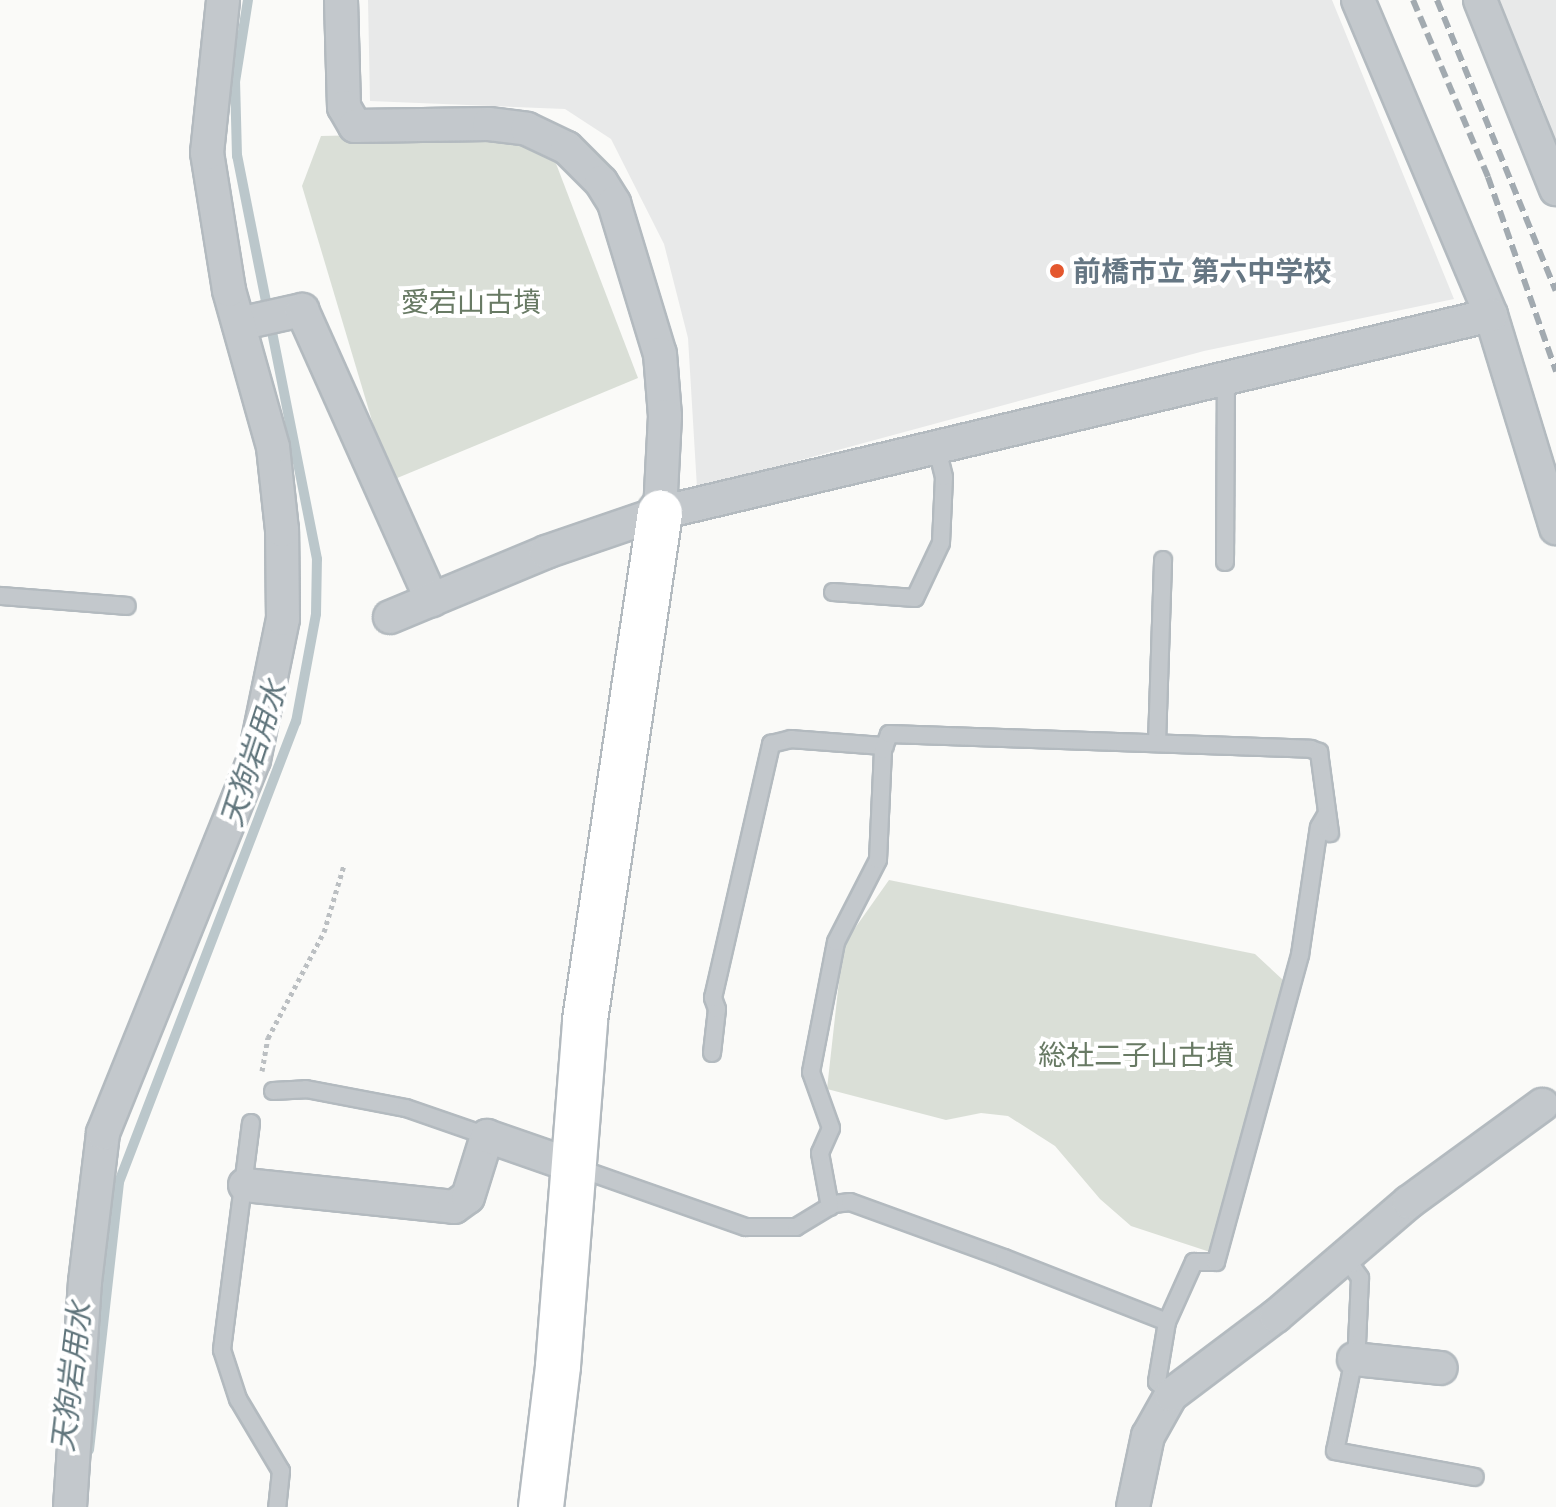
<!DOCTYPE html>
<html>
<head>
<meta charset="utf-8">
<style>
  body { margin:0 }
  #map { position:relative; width:1556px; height:1507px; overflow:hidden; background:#fafaf8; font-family:Cabin,"Noto Sans JP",sans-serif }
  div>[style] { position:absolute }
  .built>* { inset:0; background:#e8e9e9 }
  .green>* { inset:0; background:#dadfd7 }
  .stream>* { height:10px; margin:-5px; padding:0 5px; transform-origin:5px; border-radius:5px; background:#bbc7cb }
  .path>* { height:5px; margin-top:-2.5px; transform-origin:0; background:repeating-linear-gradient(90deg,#bbbfc2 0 4px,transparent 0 8px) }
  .roads { filter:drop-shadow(2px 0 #b3babf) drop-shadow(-2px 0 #b3babf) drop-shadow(0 2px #b3babf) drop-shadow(0 -2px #b3babf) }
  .lane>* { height:16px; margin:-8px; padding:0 8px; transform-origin:8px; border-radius:8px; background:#c3c8cc }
  .street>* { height:32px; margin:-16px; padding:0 16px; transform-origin:16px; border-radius:16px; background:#c3c8cc }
  .secondary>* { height:44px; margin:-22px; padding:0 22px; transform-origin:22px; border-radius:22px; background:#fff }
  .rail>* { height:6px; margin-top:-3px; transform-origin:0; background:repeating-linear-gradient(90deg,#a2aab0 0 12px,transparent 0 18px) }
  .dots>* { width:22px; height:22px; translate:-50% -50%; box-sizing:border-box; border:4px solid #fff; border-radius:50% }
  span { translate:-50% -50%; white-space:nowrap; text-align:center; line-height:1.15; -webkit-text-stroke:8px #fff; paint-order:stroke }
  .poi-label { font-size:28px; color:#657683; font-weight:700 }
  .left { translate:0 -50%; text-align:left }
  .park-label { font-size:28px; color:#687a64 }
  .water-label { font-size:30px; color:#60757c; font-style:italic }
</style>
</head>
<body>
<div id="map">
  <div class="built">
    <div style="clip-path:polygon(368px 0,1332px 0,1454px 299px,1204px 351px,697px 488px,688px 338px,664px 244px,611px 139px,565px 109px,370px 101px)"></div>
    <div style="clip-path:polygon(1498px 0,1556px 0,1556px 142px,1540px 98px)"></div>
  </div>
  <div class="green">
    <div style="clip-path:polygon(498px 132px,552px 153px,638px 378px,390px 481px,302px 186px,321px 136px)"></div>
    <div style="clip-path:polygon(889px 880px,1255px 954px,1283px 980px,1210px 1252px,1131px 1226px,1100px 1199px,1055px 1146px,1008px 1116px,981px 1113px,946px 1120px,827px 1089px,843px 945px)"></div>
  </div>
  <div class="stream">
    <div style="left:89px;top:1450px;width:270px;rotate:-83.6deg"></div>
    <div style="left:119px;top:1182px;width:493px;rotate:-69deg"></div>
    <div style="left:296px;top:722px;width:110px;rotate:-79.5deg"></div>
    <div style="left:316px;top:614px;width:55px;rotate:-89deg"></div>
    <div style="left:317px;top:559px;width:411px;rotate:-101.2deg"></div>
    <div style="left:237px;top:156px;width:74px;rotate:-91.5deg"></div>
    <div style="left:235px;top:82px;width:83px;rotate:-81deg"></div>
  </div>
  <div class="path">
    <div style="left:262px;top:1071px;width:34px;rotate:-80deg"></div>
    <div style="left:268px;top:1038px;width:120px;rotate:-62.2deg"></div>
    <div style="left:324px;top:932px;width:70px;rotate:-73.4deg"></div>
  </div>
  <div class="roads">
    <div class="lane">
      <div style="left:1225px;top:562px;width:186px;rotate:-89.7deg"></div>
      <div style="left:833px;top:592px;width:82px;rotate:4.2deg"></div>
      <div style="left:915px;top:598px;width:61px;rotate:-64.7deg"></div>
      <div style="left:941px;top:543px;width:66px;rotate:-87.4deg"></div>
      <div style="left:944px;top:477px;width:33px;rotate:-104deg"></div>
      <div style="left:0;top:596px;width:127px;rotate:4.5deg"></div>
      <div style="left:1157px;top:743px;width:183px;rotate:-88.1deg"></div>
      <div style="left:712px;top:1053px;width:44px;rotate:-83.5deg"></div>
      <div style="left:717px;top:1009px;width:12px;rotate:-110deg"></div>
      <div style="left:713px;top:998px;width:261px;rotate:-77.1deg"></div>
      <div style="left:771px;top:744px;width:21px;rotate:-14deg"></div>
      <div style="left:791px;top:739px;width:94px;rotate:4.3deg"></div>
      <div style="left:273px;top:1091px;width:33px;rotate:-3deg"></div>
      <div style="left:306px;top:1089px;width:102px;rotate:10.8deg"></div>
      <div style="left:406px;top:1108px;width:86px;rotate:19.1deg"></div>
      <div style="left:251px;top:1123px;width:229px;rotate:97.3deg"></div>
      <div style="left:222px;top:1350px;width:52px;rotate:71.9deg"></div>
      <div style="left:238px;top:1399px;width:84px;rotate:59.2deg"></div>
      <div style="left:281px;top:1471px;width:36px;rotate:96deg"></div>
      <div style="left:578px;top:1168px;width:178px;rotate:19.4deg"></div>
      <div style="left:746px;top:1227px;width:50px"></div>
      <div style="left:796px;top:1227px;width:44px;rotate:-31.2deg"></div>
      <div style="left:834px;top:1204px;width:16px;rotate:-7deg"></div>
      <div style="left:850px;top:1202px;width:164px;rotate:20deg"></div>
      <div style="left:1004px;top:1258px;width:175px;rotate:21.4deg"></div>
      <div style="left:1167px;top:1322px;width:61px;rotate:99.5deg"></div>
      <div style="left:1157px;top:1382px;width:19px;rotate:43deg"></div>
      <div style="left:830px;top:1207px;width:55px;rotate:-100.5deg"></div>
      <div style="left:820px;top:1153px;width:27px;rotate:-66deg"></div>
      <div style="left:831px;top:1128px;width:59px;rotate:-109.7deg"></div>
      <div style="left:811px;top:1072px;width:132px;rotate:-79.1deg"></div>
      <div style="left:836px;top:942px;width:92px;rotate:-62.9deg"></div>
      <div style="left:878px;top:860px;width:110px;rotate:-87.4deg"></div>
      <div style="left:883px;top:750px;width:17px;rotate:-69deg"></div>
      <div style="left:889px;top:734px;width:422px;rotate:2deg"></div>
      <div style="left:1311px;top:749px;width:9px;rotate:21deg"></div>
      <div style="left:1319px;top:752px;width:82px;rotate:82.3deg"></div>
      <div style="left:1345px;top:1257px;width:26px;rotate:54deg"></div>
      <div style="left:1360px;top:1278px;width:66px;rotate:92.6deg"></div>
      <div style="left:1357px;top:1344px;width:109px;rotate:101.6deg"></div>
      <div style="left:1335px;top:1451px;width:142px;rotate:10.5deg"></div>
      <div style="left:1167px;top:1322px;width:66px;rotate:-65.8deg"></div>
      <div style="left:1194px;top:1262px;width:22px"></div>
      <div style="left:1216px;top:1262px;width:318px;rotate:-74.7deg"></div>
      <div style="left:1300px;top:955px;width:129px;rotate:-81.6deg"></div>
      <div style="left:1319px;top:827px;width:14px;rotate:-60deg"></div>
    </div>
    <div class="street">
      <div style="left:341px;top:0;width:107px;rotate:88.4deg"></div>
      <div style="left:344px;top:107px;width:22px;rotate:60deg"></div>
      <div style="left:355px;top:126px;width:134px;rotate:-0.9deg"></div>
      <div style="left:489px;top:124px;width:38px;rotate:7deg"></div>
      <div style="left:527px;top:129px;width:44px;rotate:25.4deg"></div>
      <div style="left:567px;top:148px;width:48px;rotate:45deg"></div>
      <div style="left:601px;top:182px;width:25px;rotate:58deg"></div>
      <div style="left:614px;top:203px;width:158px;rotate:73.1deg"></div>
      <div style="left:660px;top:354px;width:62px;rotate:85.4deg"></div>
      <div style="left:665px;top:416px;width:97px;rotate:93deg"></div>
      <div style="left:1358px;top:0;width:342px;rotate:67.1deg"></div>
      <div style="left:1491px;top:315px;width:223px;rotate:73deg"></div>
      <div style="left:1480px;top:0;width:204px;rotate:68.1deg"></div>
      <div style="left:239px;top:324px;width:65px;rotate:-12.5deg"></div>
      <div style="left:302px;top:310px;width:318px;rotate:65.9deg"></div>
      <div style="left:390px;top:617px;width:169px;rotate:-22.6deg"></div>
      <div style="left:546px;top:552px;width:120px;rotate:-18.9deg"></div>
      <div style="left:660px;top:513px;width:854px;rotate:-13.4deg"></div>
      <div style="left:245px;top:1185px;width:210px;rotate:6deg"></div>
      <div style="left:454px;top:1207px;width:17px;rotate:-36deg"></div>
      <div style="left:468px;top:1197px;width:64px;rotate:-72.7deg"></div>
      <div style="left:487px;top:1136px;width:94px;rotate:19.2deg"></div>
      <div style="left:1354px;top:1359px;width:87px;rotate:5.9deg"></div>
      <div style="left:70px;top:1507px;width:225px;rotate:-86.2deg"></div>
      <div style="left:85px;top:1282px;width:150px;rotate:-83.1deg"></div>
      <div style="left:103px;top:1133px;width:402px;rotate:-68deg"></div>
      <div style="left:254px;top:760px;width:144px;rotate:-78.4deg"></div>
      <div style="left:283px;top:619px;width:89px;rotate:-90.6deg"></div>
      <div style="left:282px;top:530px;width:83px;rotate:-96.2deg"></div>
      <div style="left:273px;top:447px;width:163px;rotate:-105.7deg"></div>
      <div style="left:229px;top:290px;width:139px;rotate:-99.1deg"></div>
      <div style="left:207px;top:153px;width:154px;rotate:-84deg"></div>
      <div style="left:1133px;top:1507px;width:73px;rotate:-78.1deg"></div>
      <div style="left:1148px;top:1436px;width:47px;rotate:-60.7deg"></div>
      <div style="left:1171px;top:1395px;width:131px;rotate:-37deg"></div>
      <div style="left:1276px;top:1316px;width:175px;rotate:-40.6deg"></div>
      <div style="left:1409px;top:1202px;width:165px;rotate:-36.1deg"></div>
    </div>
    <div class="secondary">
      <div style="left:541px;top:1507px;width:142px;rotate:-83.1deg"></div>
      <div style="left:558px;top:1366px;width:347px;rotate:-85.5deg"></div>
      <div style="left:585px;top:1020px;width:513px;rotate:-81.59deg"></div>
    </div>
  </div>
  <div class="rail">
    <div style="left:1413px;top:0;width:192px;rotate:67deg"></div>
    <div style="left:1488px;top:177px;width:206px;rotate:70.7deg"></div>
    <div style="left:1437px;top:0;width:314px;rotate:67.8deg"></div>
  </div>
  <div class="dots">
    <div style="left:1057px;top:271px;background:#e4572e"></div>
  </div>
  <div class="poi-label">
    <span class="left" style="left:1073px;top:271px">前橋市立 第六中学校</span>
  </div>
  <div class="park-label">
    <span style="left:471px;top:302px">愛宕山古墳</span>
    <span style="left:1136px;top:1055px">総社二子山古墳</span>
  </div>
  <div class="water-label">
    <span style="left:254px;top:754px;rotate:-72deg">天狗岩用水</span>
    <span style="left:72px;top:1377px;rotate:-83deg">天狗岩用水</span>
  </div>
</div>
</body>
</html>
